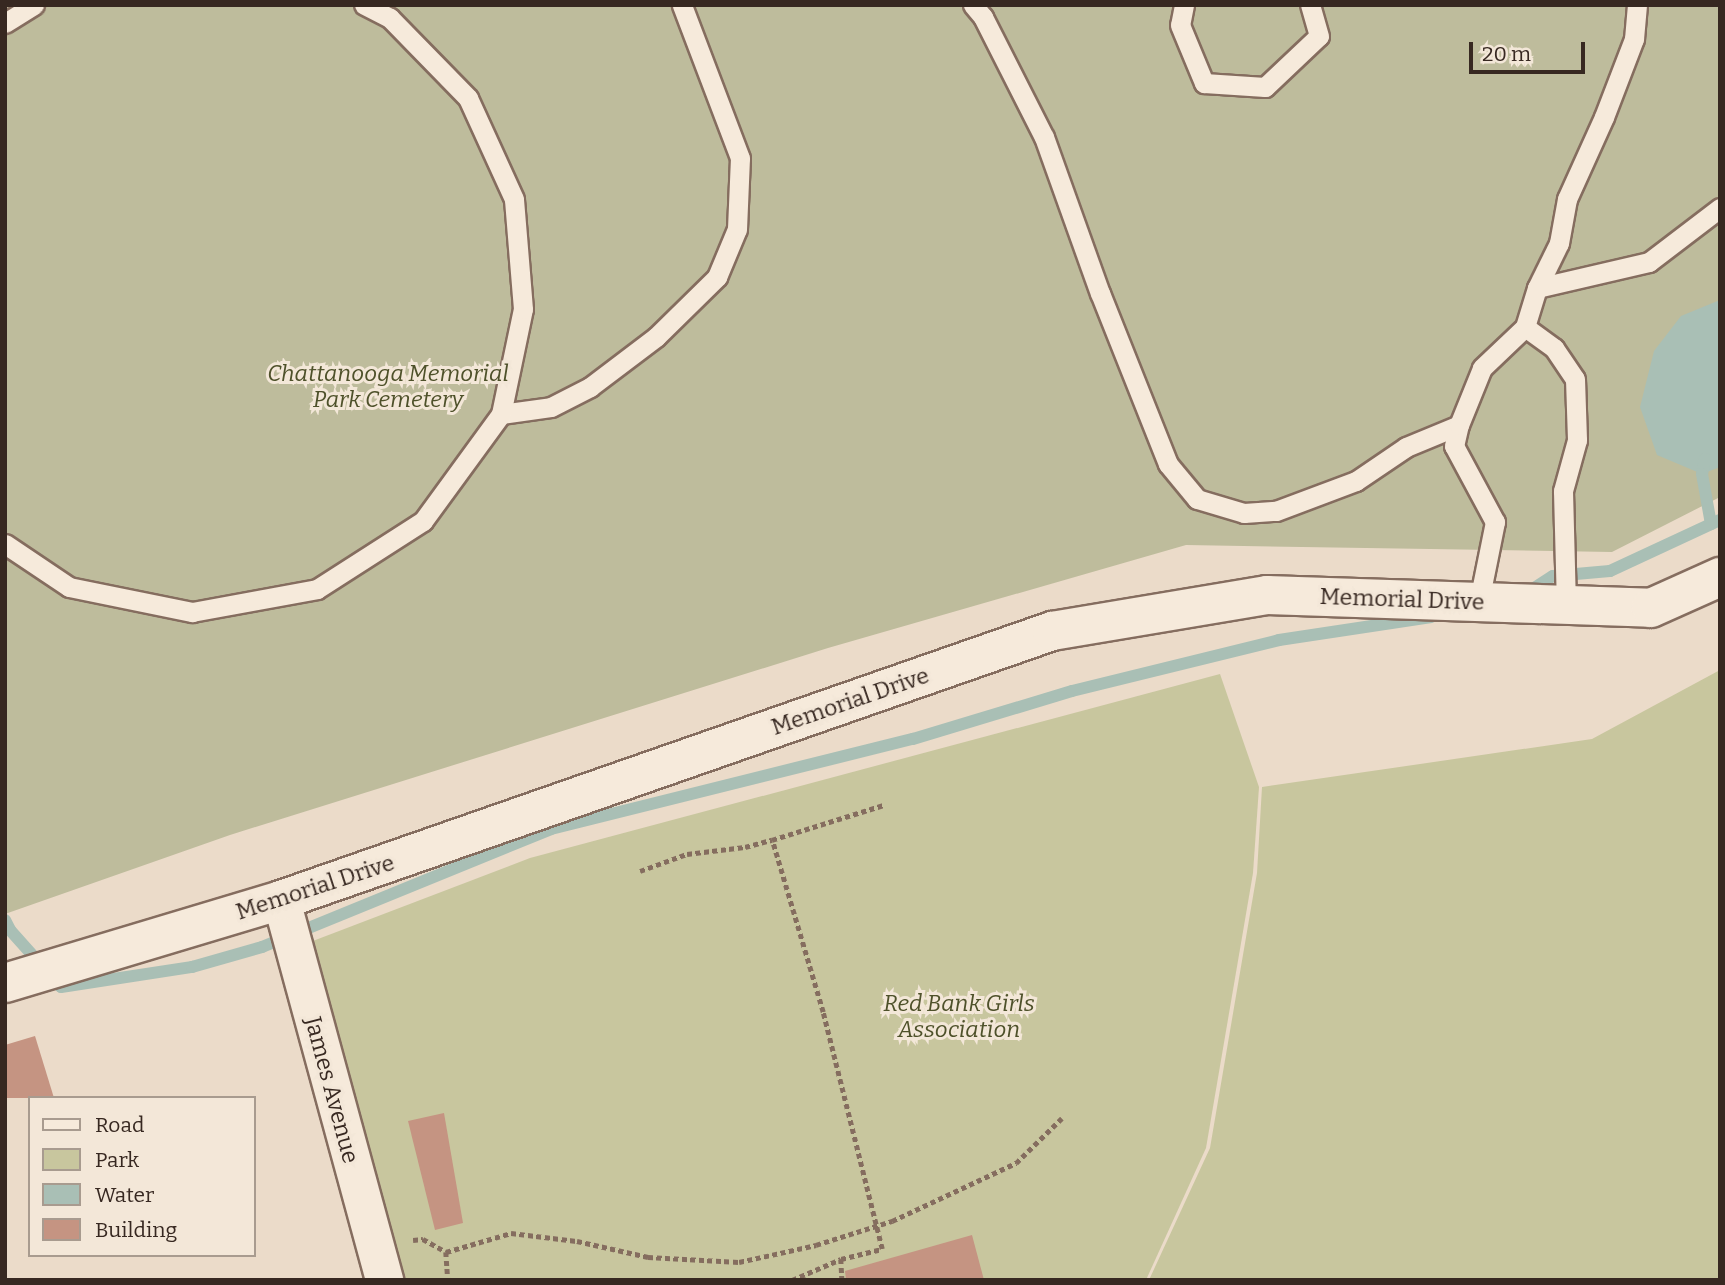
<!DOCTYPE html>
<html>
<head>
<meta charset="utf-8">
<style>
  body { margin:0 }
  #map { position:relative; width:1725px; height:1285px; overflow:hidden; background:#ebdbc9; font-family:Bitter,serif }
  div>[style] { position:absolute }
  .green>* { inset:0; background:#c8c69e }
  .cemetery>* { inset:0; background:#bebc9c }
  .water>* { inset:0; background:#a9bfb5 }
  .stream>* { height:12px; margin:-6px; padding:0 6px; transform-origin:6px; border-radius:6px; background:#a9bfb5 }
  .building>* { inset:0; background:#c59482 }
  .path>* { height:4.5px; margin-top:-2.25px; transform-origin:0; background:repeating-linear-gradient(90deg,#856d5f 0 5px,transparent 0 8.5px) }
  .roads { filter:drop-shadow(2px 0 #856d5f) drop-shadow(-2px 0 #856d5f) drop-shadow(0 2px #856d5f) drop-shadow(0 -2px #856d5f) }
  .service>* { height:19px; margin:-9.5px; padding:0 9.5px; transform-origin:9.5px; border-radius:9.5px; background:#f6eadb }
  .minor>* { height:37px; margin:-18.5px; padding:0 18.5px; transform-origin:18.5px; border-radius:18.5px; background:#f6eadb }
  .tertiary>* { height:38px; margin:-19px; padding:0 19px; transform-origin:19px; border-radius:19px; background:#f6eadb }
  span { translate:-50% -50%; white-space:nowrap; text-align:center; line-height:1.15; -webkit-text-stroke:6px #f3e7d8; paint-order:stroke }
  .park-label { font-size:23px; color:#4e512a; font-style:italic }
  .street-label { font-size:23px; color:#372821 }
  .frame { position:absolute; inset:0; border:7px solid #372821; pointer-events:none }
  .legend { position:absolute; left:28px; top:1096px; width:228px; height:161px; box-sizing:border-box; background:#f3e7d8; border:2px solid #a89b8f; margin:0; padding:9px 12px; list-style:none; font-size:21px; color:#372821 }
  .legend li { display:flex; align-items:center; gap:14px; height:35px }
  .legend b { width:35px; border:2px solid #a89b8f }
  .scale { position:absolute; left:1469px; top:42px; width:116px; height:32px; box-sizing:border-box; border:4px solid #372821; border-top:0; padding-left:9px; font-size:21px; line-height:24px; white-space:nowrap; color:#372821; -webkit-text-stroke:5px #f3e7d8; paint-order:stroke }
</style>
</head>
<body>
<div id="map">
  <div class="green">
    <div style="clip-path:polygon(1720px 670px,1720px 1280px,1149px 1280px,1210px 1148px,1257px 873px,1262px 787px,1592px 739px)"></div>
    <div style="clip-path:polygon(1220px 674px,1259px 787px,1253px 873px,1206px 1148px,1146px 1280px,395px 1280px,305px 944px,530px 858px)"></div>
  </div>
  <div class="cemetery">
    <div style="clip-path:polygon(5px 5px,1720px 5px,1720px 497px,1612px 552px,1186px 545px,828px 648px,230px 835px,5px 914px)"></div>
  </div>
  <div class="water">
    <div style="clip-path:polygon(1720px 300px,1720px 467px,1702px 474px,1657px 455px,1640px 407px,1654px 351px,1681px 316px)"></div>
  </div>
  <div class="stream">
    <div style="left:1705px;top:459px;width:15px;rotate:101deg"></div>
    <div style="left:1702px;top:474px;width:51px;rotate:79.8deg"></div>
    <div style="left:1525px;top:594px;width:33px;rotate:-33deg"></div>
    <div style="left:1553px;top:576px;width:57px;rotate:-5deg"></div>
    <div style="left:1610px;top:571px;width:121px;rotate:-24.9deg"></div>
    <div style="left:5px;top:920px;width:11px;rotate:63deg"></div>
    <div style="left:10px;top:930px;width:76px;rotate:48.2deg"></div>
    <div style="left:61px;top:987px;width:133px;rotate:-8.7deg"></div>
    <div style="left:192px;top:967px;width:73px;rotate:-15.9deg"></div>
    <div style="left:262px;top:947px;width:312px;rotate:-22.2deg"></div>
    <div style="left:551px;top:829px;width:373px;rotate:-14deg"></div>
    <div style="left:913px;top:739px;width:166px;rotate:-16.8deg"></div>
    <div style="left:1072px;top:691px;width:213px;rotate:-13.8deg"></div>
    <div style="left:1279px;top:640px;width:154px;rotate:-8.6deg"></div>
  </div>
  <div class="building">
    <div style="clip-path:polygon(35px 1036px,54px 1098px,5px 1098px,5px 1045px)"></div>
    <div style="clip-path:polygon(444px 1113px,463px 1223px,435px 1230px,408px 1121px)"></div>
    <div style="clip-path:polygon(972px 1235px,984px 1280px,846px 1280px,845px 1271px)"></div>
  </div>
  <div class="path">
    <div style="left:640px;top:871px;width:50px;rotate:-19.9deg"></div>
    <div style="left:687px;top:854px;width:58px;rotate:-6.9deg"></div>
    <div style="left:745px;top:847px;width:28px;rotate:-15deg"></div>
    <div style="left:413px;top:1240px;width:10px;rotate:-6deg"></div>
    <div style="left:423px;top:1239px;width:26px;rotate:29deg"></div>
    <div style="left:446px;top:1252px;width:28px;rotate:86deg"></div>
    <div style="left:446px;top:1252px;width:68px;rotate:-16.3deg"></div>
    <div style="left:511px;top:1233px;width:66px;rotate:6.9deg"></div>
    <div style="left:577px;top:1241px;width:73px;rotate:12.7deg"></div>
    <div style="left:648px;top:1257px;width:91px;rotate:3.1deg"></div>
    <div style="left:739px;top:1262px;width:79px;rotate:-12.4deg"></div>
    <div style="left:816px;top:1245px;width:80px;rotate:-17.5deg"></div>
    <div style="left:892px;top:1221px;width:137px;rotate:-25.1deg"></div>
    <div style="left:1016px;top:1163px;width:64px;rotate:-44.4deg"></div>
    <div style="left:841px;top:1259px;width:21px;rotate:87deg"></div>
    <div style="left:792px;top:1280px;width:53px;rotate:-23.2deg"></div>
    <div style="left:841px;top:1259px;width:42px;rotate:-13.7deg"></div>
    <div style="left:882px;top:1249px;width:244px;rotate:-104deg"></div>
    <div style="left:823px;top:1012px;width:179px;rotate:-106.5deg"></div>
    <div style="left:772px;top:840px;width:117px;rotate:-17.4deg"></div>
  </div>
  <div class="roads">
    <div class="service">
      <div style="left:973px;top:5px;width:16px;rotate:50deg"></div>
      <div style="left:983px;top:17px;width:135px;rotate:63.1deg"></div>
      <div style="left:1044px;top:137px;width:166px;rotate:70.3deg"></div>
      <div style="left:1100px;top:293px;width:184px;rotate:68.3deg"></div>
      <div style="left:1168px;top:464px;width:45px;rotate:50.4deg"></div>
      <div style="left:1197px;top:499px;width:49px;rotate:16.6deg"></div>
      <div style="left:1244px;top:513px;width:32px;rotate:-4deg"></div>
      <div style="left:1276px;top:511px;width:85px;rotate:-20.6deg"></div>
      <div style="left:1356px;top:481px;width:60px;rotate:-34.2deg"></div>
      <div style="left:1406px;top:447px;width:57px;rotate:-22.5deg"></div>
      <div style="left:1184px;top:5px;width:20px;rotate:101deg"></div>
      <div style="left:1180px;top:25px;width:63px;rotate:67.5deg"></div>
      <div style="left:1204px;top:83px;width:61px;rotate:3.8deg"></div>
      <div style="left:1265px;top:87px;width:74px;rotate:-43.4deg"></div>
      <div style="left:1319px;top:36px;width:32px;rotate:-106deg"></div>
      <div style="left:5px;top:23px;width:34px;rotate:-32deg"></div>
      <div style="left:1537px;top:288px;width:115px;rotate:-13.1deg"></div>
      <div style="left:1649px;top:262px;width:89px;rotate:-37.3deg"></div>
      <div style="left:1525px;top:327px;width:41px;rotate:-72.9deg"></div>
      <div style="left:1537px;top:288px;width:50px;rotate:-63.9deg"></div>
      <div style="left:1559px;top:243px;width:45px;rotate:-79.7deg"></div>
      <div style="left:1567px;top:199px;width:90px;rotate:-65.7deg"></div>
      <div style="left:1604px;top:117px;width:84px;rotate:-69deg"></div>
      <div style="left:1634px;top:39px;width:34px;rotate:-85deg"></div>
      <div style="left:501px;top:414px;width:50px;rotate:-8deg"></div>
      <div style="left:551px;top:407px;width:44px;rotate:-27.1deg"></div>
      <div style="left:590px;top:387px;width:83px;rotate:-37.1deg"></div>
      <div style="left:656px;top:337px;width:86px;rotate:-44.5deg"></div>
      <div style="left:717px;top:277px;width:52px;rotate:-67.4deg"></div>
      <div style="left:737px;top:229px;width:71px;rotate:-87.6deg"></div>
      <div style="left:740px;top:158px;width:164px;rotate:-110.8deg"></div>
      <div style="left:5px;top:544px;width:77px;rotate:33.9deg"></div>
      <div style="left:69px;top:587px;width:126px;rotate:11.5deg"></div>
      <div style="left:192px;top:612px;width:127px;rotate:-10.4deg"></div>
      <div style="left:317px;top:589px;width:126px;rotate:-32.7deg"></div>
      <div style="left:423px;top:521px;width:132px;rotate:-53.9deg"></div>
      <div style="left:501px;top:414px;width:107px;rotate:-78.2deg"></div>
      <div style="left:523px;top:309px;width:110px;rotate:-94.7deg"></div>
      <div style="left:514px;top:199px;width:111px;rotate:-114.5deg"></div>
      <div style="left:468px;top:98px;width:112px;rotate:-134.3deg"></div>
      <div style="left:390px;top:18px;width:29px;rotate:-153deg"></div>
      <div style="left:1479px;top:601px;width:81px;rotate:-78.6deg"></div>
      <div style="left:1495px;top:522px;width:86px;rotate:-118.3deg"></div>
      <div style="left:1454px;top:446px;width:22px;rotate:-77deg"></div>
      <div style="left:1459px;top:425px;width:61px;rotate:-68deg"></div>
      <div style="left:1482px;top:368px;width:59px;rotate:-43.6deg"></div>
      <div style="left:1525px;top:327px;width:36px;rotate:36deg"></div>
      <div style="left:1554px;top:348px;width:37px;rotate:56deg"></div>
      <div style="left:1575px;top:379px;width:61px;rotate:88.1deg"></div>
      <div style="left:1577px;top:440px;width:53px;rotate:105.4deg"></div>
      <div style="left:1563px;top:491px;width:113px;rotate:88.5deg"></div>
    </div>
    <div class="minor">
      <div style="left:281px;top:900px;width:394px;rotate:74.8deg"></div>
    </div>
    <div class="tertiary">
      <div style="left:5px;top:983px;width:288px;rotate:-16.7deg"></div>
      <div style="left:281px;top:900px;width:817px;rotate:-19.23deg"></div>
      <div style="left:1052px;top:631px;width:218px;rotate:-9.5deg"></div>
      <div style="left:1267px;top:595px;width:384px;rotate:1.9deg"></div>
      <div style="left:1651px;top:608px;width:76px;rotate:-24.2deg"></div>
    </div>
  </div>
  <div class="park-label">
    <span style="left:388px;top:386px">Chattanooga Memorial<br>Park Cemetery</span>
    <span style="left:959px;top:1016px">Red Bank Girls<br>Association</span>
  </div>
  <div class="street-label">
    <span style="left:1402px;top:599px;rotate:2deg">Memorial Drive</span>
    <span style="left:850px;top:701px;rotate:-19deg">Memorial Drive</span>
    <span style="left:315px;top:887px;rotate:-18deg">Memorial Drive</span>
    <span style="left:332px;top:1090px;rotate:75deg">James Avenue</span>
  </div>
  <div class="frame"></div>
  <ul class="legend">
  <li><b style="height:9px;background:#f6eadb"></b>Road</li>
  <li><b style="height:19px;background:#c8c69e"></b>Park</li>
  <li><b style="height:19px;background:#a9bfb5"></b>Water</li>
  <li><b style="height:19px;background:#c59482"></b>Building</li>
  </ul>
  <div class="scale">20 m</div>
</div>
</body>
</html>
